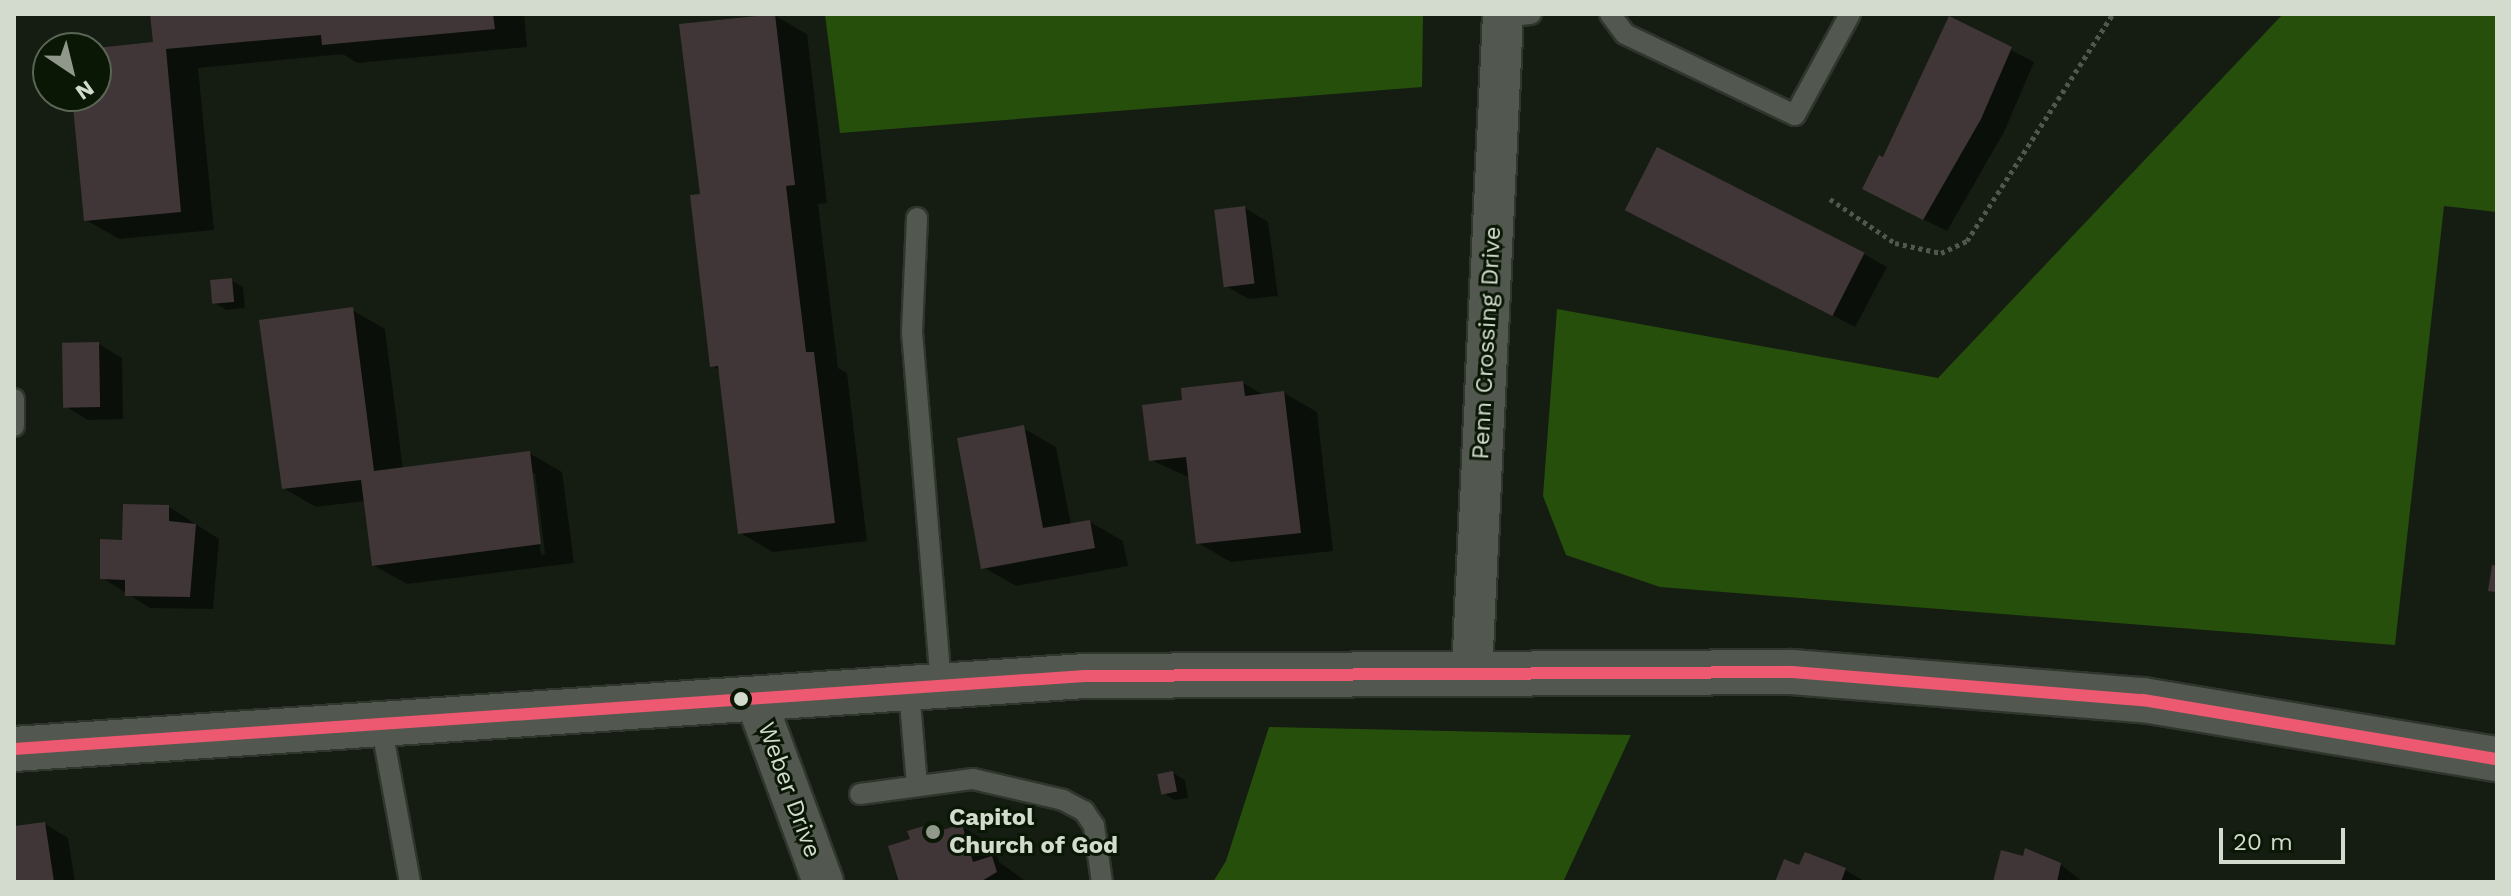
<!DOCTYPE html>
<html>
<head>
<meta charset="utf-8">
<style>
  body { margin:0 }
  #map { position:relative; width:2511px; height:896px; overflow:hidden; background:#151d12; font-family:"Work Sans",sans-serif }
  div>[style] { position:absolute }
  .forest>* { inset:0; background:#274f0c }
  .shadow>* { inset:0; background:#0007 }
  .building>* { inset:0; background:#403637; transform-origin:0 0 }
  .path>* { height:5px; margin-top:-2.5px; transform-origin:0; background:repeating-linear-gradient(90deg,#51574e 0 4px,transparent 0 8px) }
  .roads { filter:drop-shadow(2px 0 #30352d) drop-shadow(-2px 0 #30352d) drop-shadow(0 2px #30352d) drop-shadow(0 -2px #30352d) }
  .lane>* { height:20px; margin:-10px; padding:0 10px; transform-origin:10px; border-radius:10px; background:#52584f }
  .street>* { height:40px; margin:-20px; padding:0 20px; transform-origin:20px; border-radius:20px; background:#52584f }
  .secondary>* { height:44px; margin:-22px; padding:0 22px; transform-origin:22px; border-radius:22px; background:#52584f }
  .bus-1>* { height:12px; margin:-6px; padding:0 6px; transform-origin:6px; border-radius:6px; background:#ec5970 }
  .dots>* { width:22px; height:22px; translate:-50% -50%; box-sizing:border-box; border:4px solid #0a1705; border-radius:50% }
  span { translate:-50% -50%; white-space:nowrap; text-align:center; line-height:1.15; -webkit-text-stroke:6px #0a1705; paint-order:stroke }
  .street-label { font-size:24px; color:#d2dbce }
  .poi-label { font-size:24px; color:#d2dbce; font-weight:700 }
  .left { translate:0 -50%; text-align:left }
  .frame { position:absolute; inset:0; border:16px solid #d2dbce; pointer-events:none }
  .north { position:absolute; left:32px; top:32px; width:80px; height:80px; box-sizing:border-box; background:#0a1705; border:2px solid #5a6555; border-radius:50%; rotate:145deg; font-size:22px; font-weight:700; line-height:32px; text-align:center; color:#d2dbce }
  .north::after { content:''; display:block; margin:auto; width:28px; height:36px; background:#90988c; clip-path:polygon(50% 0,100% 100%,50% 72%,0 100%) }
  .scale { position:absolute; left:2219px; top:828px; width:126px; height:36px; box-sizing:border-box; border:4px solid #d2dbce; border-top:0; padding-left:10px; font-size:24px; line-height:28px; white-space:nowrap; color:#d2dbce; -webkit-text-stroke:6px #0a1705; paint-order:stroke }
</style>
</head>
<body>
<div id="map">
  <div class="forest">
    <div style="clip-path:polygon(825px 14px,1423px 14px,1422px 87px,840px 133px)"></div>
    <div style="clip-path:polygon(2283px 14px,2497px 14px,2497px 212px,2444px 206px,2395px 645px,1660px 587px,1566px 555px,1543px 496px,1557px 309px,1938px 378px)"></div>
    <div style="clip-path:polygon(1269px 727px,1631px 735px,1563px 882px,1213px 882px,1226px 861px)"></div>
  </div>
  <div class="shadow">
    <div style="clip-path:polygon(152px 14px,524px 14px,527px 47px,357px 63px,343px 54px,198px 68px,214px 230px,119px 239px,86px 220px,74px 96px,96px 96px,96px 50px,155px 44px)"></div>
    <div style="clip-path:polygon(774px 15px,807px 34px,827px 203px,818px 204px,838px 368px,847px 373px,867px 541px,773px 552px,740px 533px,721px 371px,711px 365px,702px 196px)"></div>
    <div style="clip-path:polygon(1950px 18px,2034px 62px,2004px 132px,1947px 231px,1888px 202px,1884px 160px)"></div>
    <div style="clip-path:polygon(1245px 208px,1268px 222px,1278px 296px,1249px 299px,1226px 286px)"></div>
    <div style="clip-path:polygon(1628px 209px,1864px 254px,1887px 267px,1855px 327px)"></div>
    <div style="clip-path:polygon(231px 280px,243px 287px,245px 308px,226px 310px,215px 303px)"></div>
    <div style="clip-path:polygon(evenodd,352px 310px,385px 329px,403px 470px,529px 453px,562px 472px,574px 563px,407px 584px,373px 565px,365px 501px,316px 507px,283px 488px,352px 310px,531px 473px,535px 473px,545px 554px,541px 555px,531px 473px)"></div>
    <div style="clip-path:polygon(99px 344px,122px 358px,123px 419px,88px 420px,65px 406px)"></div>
    <div style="clip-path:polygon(1243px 383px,1265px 396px,1284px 393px,1317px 412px,1333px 551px,1231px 562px,1198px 543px,1190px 478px,1151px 460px)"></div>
    <div style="clip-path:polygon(1023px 428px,1056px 447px,1071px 525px,1090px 522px,1123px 541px,1128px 566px,1016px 586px,983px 567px)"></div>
    <div style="clip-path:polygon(169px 507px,219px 539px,213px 609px,150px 608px,102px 578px,124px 542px)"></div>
    <div style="clip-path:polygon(1173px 773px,1185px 780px,1188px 798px,1174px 800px,1163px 793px)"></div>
    <div style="clip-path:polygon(45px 824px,68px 838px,75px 882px,14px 882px,14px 828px)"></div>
    <div style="clip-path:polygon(934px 825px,944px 831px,961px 826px,994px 846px,999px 862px,1027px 882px,901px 882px,913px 841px)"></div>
    <div style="clip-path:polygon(1806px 854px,1845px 870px,1866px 882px,1777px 882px,1800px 868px)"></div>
    <div style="clip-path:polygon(2060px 864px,2083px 882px,1995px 882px)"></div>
  </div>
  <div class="building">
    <div style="clip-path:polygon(150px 14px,493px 14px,495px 29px,322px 45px,321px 35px,166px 49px,181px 212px,84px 221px,72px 96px,96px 96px,96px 48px,153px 42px)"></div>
    <div style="clip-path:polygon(775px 14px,795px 185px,786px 186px,806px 352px,814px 352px,835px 523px,738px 534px,718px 366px,710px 367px,690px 195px,700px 194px,679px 24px)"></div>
    <div style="clip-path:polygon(1949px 16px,2012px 47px,1981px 119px,1923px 220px,1862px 189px,1879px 155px,1883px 157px)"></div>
    <div style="left:1657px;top:147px;width:233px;height:71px;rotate:27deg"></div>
    <div style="left:1245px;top:206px;width:78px;height:31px;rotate:83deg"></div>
    <div style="left:232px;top:278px;width:24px;height:22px;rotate:85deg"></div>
    <div style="clip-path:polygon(353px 307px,374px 471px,530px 451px,541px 544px,372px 566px,361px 480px,282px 489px,259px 320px)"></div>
    <div style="left:99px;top:342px;width:65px;height:37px;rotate:89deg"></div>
    <div style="clip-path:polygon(1243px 381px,1245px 396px,1284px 391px,1301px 533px,1196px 544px,1186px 457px,1149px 461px,1142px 405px,1182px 400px,1181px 388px)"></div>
    <div style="clip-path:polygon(1024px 425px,1043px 528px,1090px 520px,1095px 548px,981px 569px,957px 438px)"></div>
    <div style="clip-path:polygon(123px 504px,169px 505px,169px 521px,196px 524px,190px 597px,125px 596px,125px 580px,100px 579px,100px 539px,122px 540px)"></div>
    <div style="clip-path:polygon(2492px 565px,2497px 566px,2497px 592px,2488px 591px)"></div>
    <div style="left:1173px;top:771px;width:21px;height:16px;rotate:79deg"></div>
    <div style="clip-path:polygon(45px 822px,54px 882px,14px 882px,14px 826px)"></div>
    <div style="clip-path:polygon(934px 823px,936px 832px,962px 824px,973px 862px,992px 856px,997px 872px,980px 882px,899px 882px,888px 846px,910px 839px,907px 831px)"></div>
    <div style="clip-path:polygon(2025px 848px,2061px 863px,2057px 882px,1993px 882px,2001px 850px,2023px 856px)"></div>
    <div style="clip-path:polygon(1805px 852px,1846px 868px,1841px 882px,1775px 882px,1784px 859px,1799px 865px)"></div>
  </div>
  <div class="path">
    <div style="left:1830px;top:199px;width:78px;rotate:34.1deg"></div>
    <div style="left:1895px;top:243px;width:47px;rotate:12.3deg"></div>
    <div style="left:1941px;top:253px;width:29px;rotate:-25deg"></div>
    <div style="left:1967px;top:241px;width:270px;rotate:-57.3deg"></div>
  </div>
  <div class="roads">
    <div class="lane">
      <div style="left:1610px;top:14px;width:25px;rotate:53deg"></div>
      <div style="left:1625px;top:34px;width:188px;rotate:25.5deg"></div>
      <div style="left:1795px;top:115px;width:115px;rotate:-61.4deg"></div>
      <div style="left:1502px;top:17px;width:29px;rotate:-6deg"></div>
      <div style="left:917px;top:218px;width:114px;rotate:92.5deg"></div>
      <div style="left:912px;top:332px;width:357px;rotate:85.3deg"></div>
      <div style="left:14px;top:399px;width:27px;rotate:90deg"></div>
      <div style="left:909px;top:690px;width:95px;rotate:85.2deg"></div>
      <div style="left:381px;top:724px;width:161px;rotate:79.6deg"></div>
      <div style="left:860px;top:794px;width:114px;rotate:-7.6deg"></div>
      <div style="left:973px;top:779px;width:92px;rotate:13.1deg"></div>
      <div style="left:1063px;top:800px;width:24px;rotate:28deg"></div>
      <div style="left:1084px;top:811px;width:18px;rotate:56deg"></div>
      <div style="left:1094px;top:826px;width:57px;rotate:81.9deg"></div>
    </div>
    <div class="street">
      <div style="left:1472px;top:672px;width:659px;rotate:-87.3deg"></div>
      <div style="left:755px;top:698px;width:196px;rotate:69.7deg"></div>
    </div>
    <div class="secondary">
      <div style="left:14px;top:749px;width:1073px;rotate:-3.9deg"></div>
      <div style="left:1085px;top:676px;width:707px;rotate:-0.32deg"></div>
      <div style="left:1792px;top:672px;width:352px;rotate:4.6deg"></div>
      <div style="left:2143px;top:700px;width:359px;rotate:9.5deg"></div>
    </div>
  </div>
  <div class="bus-1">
    <div style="left:14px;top:749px;width:1073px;rotate:-3.9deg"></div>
    <div style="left:1085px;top:676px;width:707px;rotate:-0.32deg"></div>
    <div style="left:1792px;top:672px;width:352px;rotate:4.6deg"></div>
    <div style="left:2143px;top:700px;width:359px;rotate:9.5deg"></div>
  </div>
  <div class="dots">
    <div style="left:741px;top:699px;background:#d2dbce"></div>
    <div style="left:933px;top:832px;background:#90988c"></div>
  </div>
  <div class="street-label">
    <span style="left:1487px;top:343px;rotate:-87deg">Penn Crossing Drive</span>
    <span style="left:789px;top:790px;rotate:70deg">Weber Drive</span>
  </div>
  <div class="poi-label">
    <span class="left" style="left:949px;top:832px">Capitol<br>Church of God</span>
  </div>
  <div class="frame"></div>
  <div class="north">N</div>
  <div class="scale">20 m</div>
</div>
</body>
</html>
